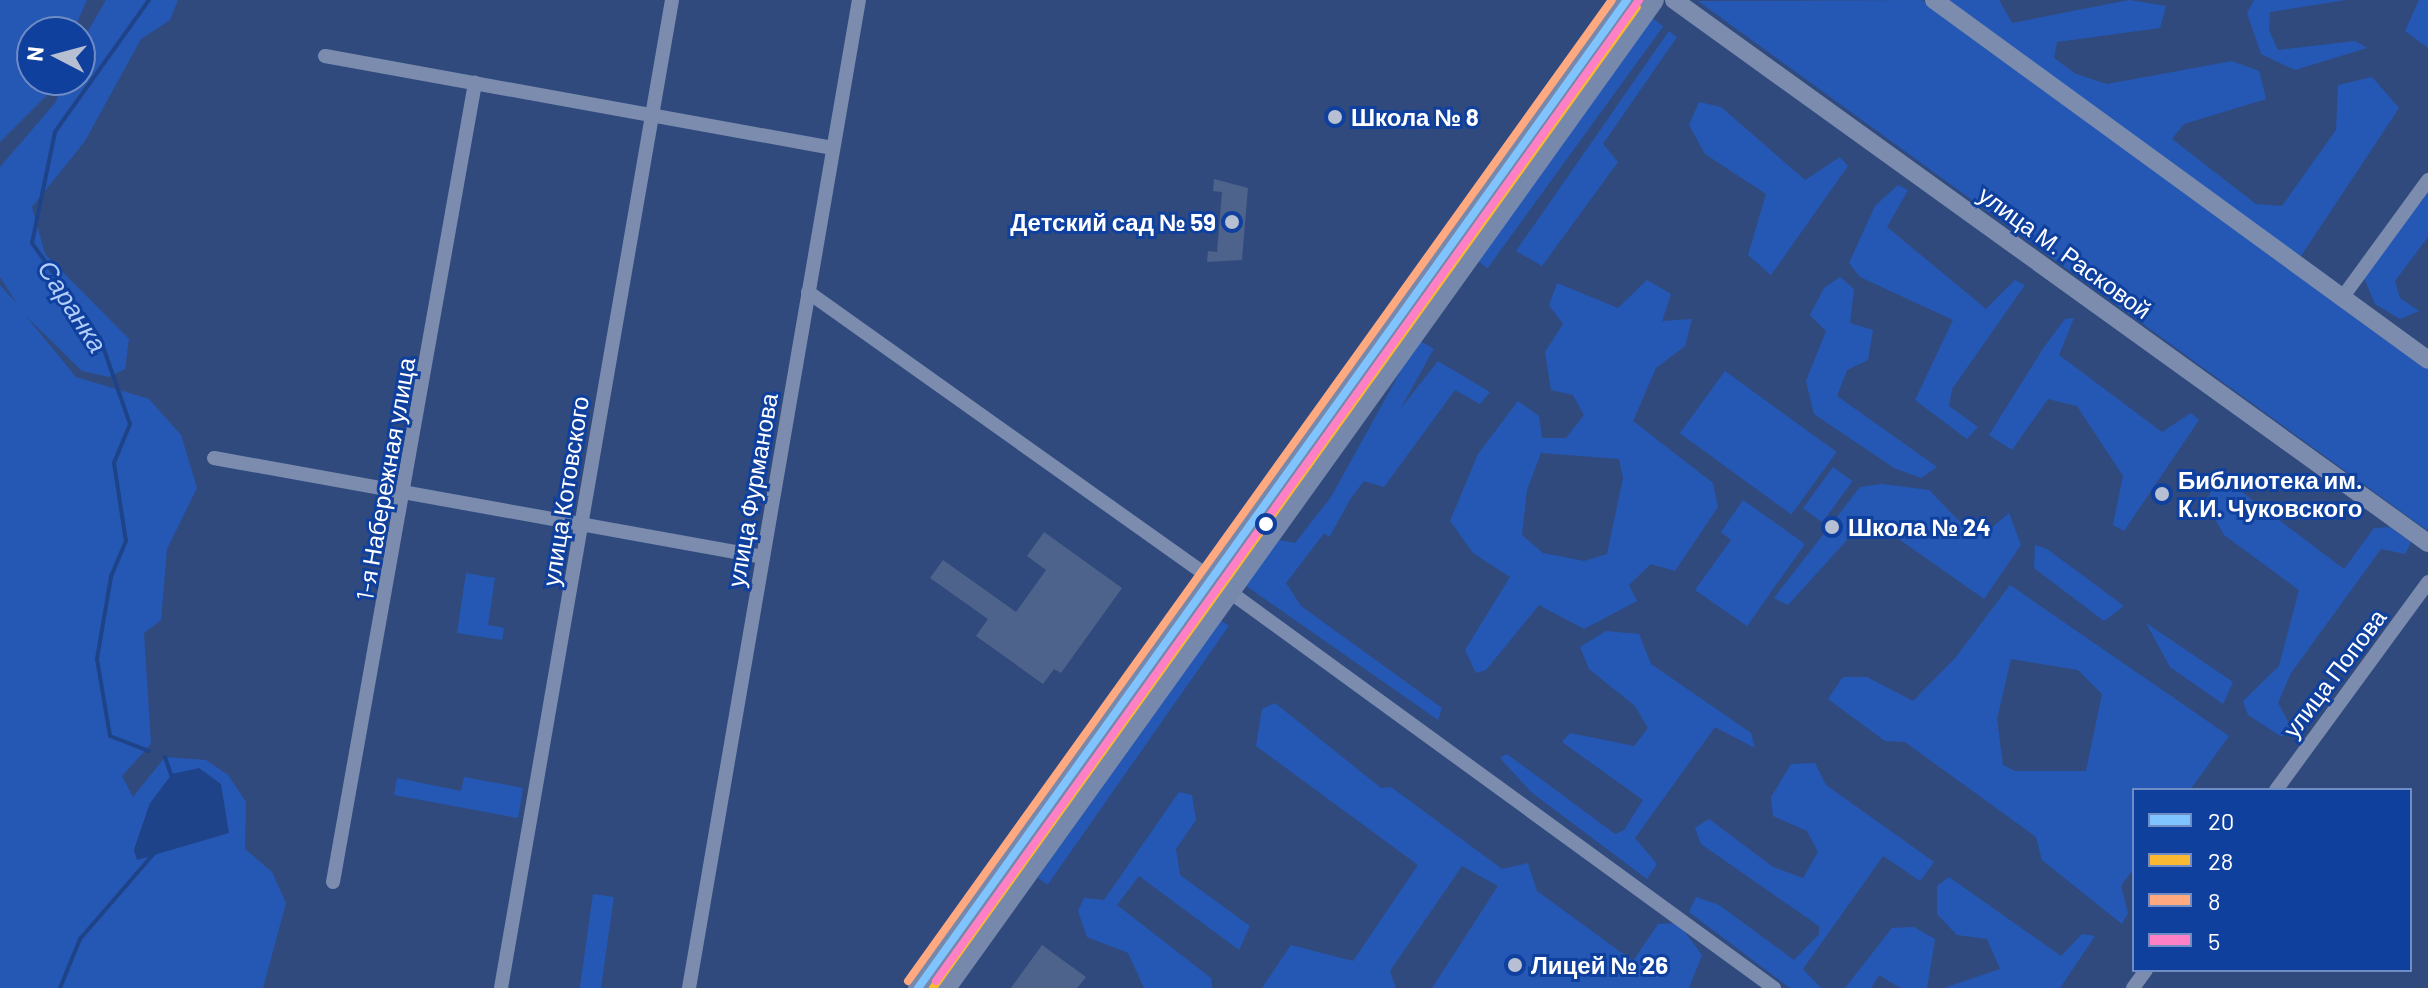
<!DOCTYPE html>
<html>
<head>
<meta charset="utf-8">
<style>
  body { margin:0 }
  #map { position:relative; width:2428px; height:988px; overflow:hidden; background:#304a7e; font-family:Barlow,sans-serif }
  div>[style] { position:absolute }
  .green>* { inset:0; background:#2558b4; transform-origin:0 0 }
  .water>* { inset:0; background:#1f4388 }
  .stream>* { height:4px; margin:-2px; padding:0 2px; transform-origin:2px; border-radius:2px; background:#1f4388 }
  .building>* { inset:0; background:#4e638c }
  .minor>* { height:14px; margin:-7px; padding:0 7px; transform-origin:7px; border-radius:7px; background:#7b8cae }
  .tertiary>* { height:18px; margin:-9px; padding:0 9px; transform-origin:9px; border-radius:9px; background:#7b8cae }
  .secondary>* { height:20px; margin:-10px; padding:0 10px; transform-origin:10px; border-radius:10px; background:#7688ac }
  .bus-1>* { height:8px; margin:-4px; padding:0 4px; transform-origin:4px; border-radius:4px; background:#80c4ff }
  .bus-2>* { height:8px; margin:-4px; padding:0 4px; transform-origin:4px; border-radius:4px; background:#fab933 }
  .bus-3>* { height:8px; margin:-4px; padding:0 4px; transform-origin:4px; border-radius:4px; background:#ffa980 }
  .bus-4>* { height:8px; margin:-4px; padding:0 4px; transform-origin:4px; border-radius:4px; background:#ff80c5 }
  .dots>* { width:22px; height:22px; translate:-50% -50%; box-sizing:border-box; border:4px solid #10409e; border-radius:50% }
  span { translate:-50% -50%; white-space:nowrap; text-align:center; line-height:1.15; -webkit-text-stroke:6px #10409e; paint-order:stroke }
  .poi-label { font-size:24px; color:#fff; font-weight:700 }
  .left { translate:0 -50%; text-align:left }
  .right { translate:-100% -50%; text-align:right }
  .street-label { font-size:24px; color:#fff }
  .water-label { font-size:26px; color:#b3cdfb; font-style:italic }
  .legend { position:absolute; left:2132px; top:788px; width:280px; height:184px; box-sizing:border-box; background:#10409e; border:2px solid #708cc5; margin:0; padding:10px 14px; list-style:none; font-size:24px; color:#fff }
  .legend li { display:flex; align-items:center; gap:16px; height:40px }
  .legend b { width:40px; border:2px solid #708cc5 }
  .north { position:absolute; left:16px; top:16px; width:80px; height:80px; box-sizing:border-box; background:#10409e; border:2px solid #708cc5; border-radius:50%; rotate:276deg; font-size:22px; font-weight:700; line-height:32px; text-align:center; color:#fff }
  .north::after { content:''; display:block; margin:auto; width:28px; height:36px; background:#b7c0d2; clip-path:polygon(50% 0,100% 100%,50% 72%,0 100%) }
</style>
</head>
<body>
<div id="map">
  <div class="green">
    <div style="clip-path:polygon(0 0,87px 0,73px 32px,32px 32px,32px 80px,54px 80px,48px 94px,0 142px)"></div>
    <div style="clip-path:polygon(evenodd,106px 0,178px 0,170px 20px,141px 39px,85px 141px,32px 207px,45px 254px,129px 339px,125px 369px,109px 377px,82px 371px,25px 315px,76px 377px,149px 399px,181px 435px,197px 488px,167px 549px,161px 620px,144px 633px,151px 744px,122px 776px,133px 797px,165px 757px,206px 760px,228px 775px,246px 802px,245px 849px,272px 872px,286px 903px,263px 988px,0 988px,0 285px,18px 305px,0 277px,0 167px,55px 103px,65px 80px,80px 80px,80px 45px,106px 0,150px 803px,229px 832px,138px 859px,134px 850px,150px 803px)"></div>
    <div style="clip-path:polygon(1922px 0,2428px 366px,2428px 531px,1698px 1px)"></div>
    <div style="clip-path:polygon(1948px 0,1999px 0,2012px 23px,2129px 0,2166px 6px,2160px 28px,2057px 42px,2054px 58px,2076px 74px,2107px 84px,2232px 61px,2259px 71px,2266px 99px,2184px 124px,2172px 139px,2256px 204px,2282px 206px,2336px 130px,2338px 85px,2372px 77px,2399px 108px,2299px 259px)"></div>
    <div style="clip-path:polygon(2254px 0,2346px 0,2270px 12px,2269px 30px,2278px 50px,2355px 41px,2367px 48px,2295px 70px,2261px 54px,2247px 13px)"></div>
    <div style="clip-path:polygon(2419px 0,2428px 0,2428px 48px,2405px 31px)"></div>
    <div style="left:1652px;top:18px;width:14px;height:299px;rotate:36deg"></div>
    <div style="clip-path:polygon(1669px 31px,1677px 37px,1603px 144px,1618px 162px,1542px 266px,1516px 251px)"></div>
    <div style="clip-path:polygon(1699px 102px,1721px 107px,1805px 180px,1840px 157px,1848px 166px,1771px 275px,1748px 255px,1766px 194px,1705px 154px,1689px 125px)"></div>
    <div style="clip-path:polygon(2428px 177px,2428px 237px,2395px 281px,2400px 298px,2419px 311px,2400px 319px,2375px 304px,2359px 266px)"></div>
    <div style="clip-path:polygon(1898px 185px,1908px 190px,1887px 227px,1986px 309px,2015px 280px,2025px 285px,1952px 389px,1949px 406px,1978px 427px,1967px 439px,1915px 400px,1953px 320px,1860px 277px,1849px 263px,1875px 206px)"></div>
    <div style="clip-path:polygon(1840px 277px,1854px 289px,1850px 323px,1873px 330px,1868px 360px,1847px 370px,1837px 396px,1937px 467px,1921px 478px,1894px 468px,1814px 414px,1806px 381px,1826px 331px,1810px 315px,1824px 288px)"></div>
    <div style="clip-path:polygon(evenodd,1647px 280px,1671px 294px,1662px 321px,1692px 319px,1685px 346px,1656px 368px,1633px 421px,1713px 483px,1718px 507px,1675px 571px,1651px 564px,1629px 585px,1637px 601px,1584px 629px,1539px 605px,1486px 670px,1476px 673px,1465px 650px,1510px 577px,1473px 553px,1450px 521px,1478px 454px,1518px 401px,1539px 416px,1542px 438px,1566px 438px,1584px 415px,1573px 395px,1551px 390px,1545px 352px,1563px 324px,1549px 305px,1557px 283px,1618px 308px,1647px 280px,1541px 453px,1619px 459px,1623px 478px,1607px 554px,1584px 561px,1543px 553px,1522px 535px,1527px 490px,1541px 453px)"></div>
    <div style="clip-path:polygon(2074px 318px,2059px 355px,2162px 432px,2191px 413px,2199px 420px,2124px 531px,2113px 525px,2123px 476px,2077px 406px,2048px 399px,2012px 450px,1989px 435px,2044px 347px,2065px 319px)"></div>
    <div style="left:1418px;top:340px;width:18px;height:215px;rotate:29deg"></div>
    <div style="clip-path:polygon(1438px 361px,1490px 392px,1480px 404px,1455px 390px,1384px 487px,1364px 481px,1286px 583px,1301px 606px,1442px 708px,1438px 720px,1242px 583px,1274px 539px,1295px 543px)"></div>
    <div style="left:1725px;top:371px;width:138px;height:77px;rotate:36deg"></div>
    <div style="left:1833px;top:467px;width:24px;height:51px;rotate:36deg"></div>
    <div style="clip-path:polygon(2218px 474px,2344px 569px,2374px 528px,2390px 527px,2411px 542px,2405px 554px,2381px 549px,2291px 673px,2278px 703px,2291px 727px,2282px 737px,2248px 715px,2243px 701px,2279px 666px,2299px 590px,2224px 535px,2206px 503px)"></div>
    <div style="clip-path:polygon(1882px 484px,1929px 490px,1959px 521px,1984px 534px,2009px 513px,2021px 545px,1984px 599px,1876px 523px,1857px 529px,1788px 605px,1774px 598px,1860px 487px)"></div>
    <div style="clip-path:polygon(1743px 500px,1805px 544px,1747px 626px,1695px 590px,1731px 540px,1721px 532px)"></div>
    <div style="clip-path:polygon(2035px 545px,2047px 549px,2124px 606px,2104px 621px,2034px 568px)"></div>
    <div style="clip-path:polygon(466px 573px,495px 578px,488px 625px,504px 628px,502px 640px,457px 633px)"></div>
    <div style="clip-path:polygon(evenodd,2010px 585px,2229px 736px,2190px 790px,2134px 790px,2134px 868px,2121px 886px,2128px 913px,2122px 924px,2042px 860px,2036px 837px,1905px 742px,1885px 741px,1828px 699px,1843px 677px,1867px 677px,1913px 701px,1956px 657px,2010px 585px,2011px 659px,2078px 670px,2102px 694px,2086px 771px,2015px 771px,2003px 765px,1997px 719px,2011px 659px)"></div>
    <div style="left:1219px;top:619px;width:12px;height:316px;rotate:35deg"></div>
    <div style="clip-path:polygon(2146px 623px,2233px 682px,2223px 704px,2170px 667px)"></div>
    <div style="clip-path:polygon(1606px 631px,1639px 634px,1651px 664px,1751px 733px,1755px 748px,1715px 727px,1635px 838px,1657px 864px,1647px 879px,1531px 792px,1500px 758px,1507px 754px,1615px 834px,1624px 830px,1643px 800px,1562px 742px,1570px 733px,1634px 746px,1648px 728px,1635px 706px,1589px 669px,1580px 647px)"></div>
    <div style="clip-path:polygon(1275px 703px,1381px 788px,1391px 787px,1502px 869px,1528px 863px,1537px 891px,1633px 961px,1658px 924px,1678px 923px,1702px 955px,1689px 988px,1432px 988px,1498px 886px,1462px 866px,1390px 971px,1396px 988px,1262px 988px,1291px 945px,1353px 961px,1418px 865px,1256px 746px,1262px 709px)"></div>
    <div style="clip-path:polygon(1815px 763px,1826px 785px,1934px 862px,1920px 881px,1883px 856px,1803px 969px,1821px 988px,1790px 988px,1689px 912px,1696px 897px,1719px 905px,1794px 960px,1819px 934px,1819px 926px,1701px 844px,1695px 828px,1709px 819px,1773px 867px,1803px 878px,1818px 852px,1807px 831px,1773px 816px,1771px 797px,1791px 764px)"></div>
    <div style="clip-path:polygon(464px 777px,523px 788px,518px 818px,394px 795px,397px 778px,461px 791px)"></div>
    <div style="clip-path:polygon(1179px 792px,1192px 795px,1196px 820px,1176px 849px,1180px 875px,1250px 926px,1239px 950px,1139px 876px,1117px 905px,1211px 978px,1212px 988px,1144px 988px,1128px 953px,1087px 937px,1078px 911px,1084px 898px,1104px 900px)"></div>
    <div style="clip-path:polygon(1949px 877px,2061px 956px,2082px 934px,2095px 936px,2060px 988px,1944px 988px,2000px 969px,1987px 939px,1957px 935px,1937px 914px,1937px 886px)"></div>
    <div style="left:593px;top:894px;width:21px;height:95px;rotate:8deg"></div>
    <div style="clip-path:polygon(1914px 927px,1935px 939px,1927px 988px,1900px 988px,1879px 975px,1871px 988px,1845px 988px,1892px 928px)"></div>
  </div>
  <div class="water">
    <div style="clip-path:polygon(199px 768px,221px 784px,229px 833px,137px 860px,134px 850px,150px 803px,172px 774px)"></div>
  </div>
  <div class="stream">
    <div style="left:149px;top:0;width:162px;rotate:125.5deg"></div>
    <div style="left:55px;top:132px;width:113px;rotate:101.7deg"></div>
    <div style="left:32px;top:243px;width:117px;rotate:54.4deg"></div>
    <div style="left:100px;top:338px;width:91px;rotate:70.8deg"></div>
    <div style="left:130px;top:424px;width:42px;rotate:112.3deg"></div>
    <div style="left:114px;top:463px;width:79px;rotate:81.3deg"></div>
    <div style="left:126px;top:541px;width:39px;rotate:113deg"></div>
    <div style="left:111px;top:577px;width:83px;rotate:99.7deg"></div>
    <div style="left:97px;top:659px;width:78px;rotate:80.4deg"></div>
    <div style="left:110px;top:736px;width:42px;rotate:21deg"></div>
    <div style="left:165px;top:757px;width:21px;rotate:71deg"></div>
    <div style="left:60px;top:988px;width:53px;rotate:-67.8deg"></div>
    <div style="left:80px;top:939px;width:116px;rotate:-49.2deg"></div>
  </div>
  <div class="building">
    <div style="clip-path:polygon(1214px 179px,1248px 188px,1242px 260px,1207px 262px,1208px 251px,1217px 252px,1222px 192px,1213px 191px)"></div>
    <div style="clip-path:polygon(1044px 532px,1122px 588px,1061px 673px,1054px 669px,1043px 684px,976px 636px,988px 619px,930px 578px,943px 560px,1016px 612px,1046px 570px,1027px 556px)"></div>
    <div style="clip-path:polygon(1042px 945px,1086px 977px,1077px 988px,1011px 988px)"></div>
  </div>
  <div class="minor">
    <div style="left:325px;top:56px;width:516px;rotate:10.27deg"></div>
    <div style="left:808px;top:292px;width:496px;rotate:35.4deg"></div>
    <div style="left:2342px;top:298px;width:146px;rotate:-53.9deg"></div>
    <div style="left:214px;top:458px;width:558px;rotate:10.22deg"></div>
    <div style="left:1230px;top:592px;width:673px;rotate:36.05deg"></div>
    <div style="left:2276px;top:790px;width:258px;rotate:-53.8deg"></div>
    <div style="left:333px;top:882px;width:812px;rotate:-79.92deg"></div>
    <div style="left:501px;top:988px;width:1003px;rotate:-80.18deg"></div>
    <div style="left:689px;top:988px;width:1003px;rotate:-80.24deg"></div>
    <div style="left:2133px;top:988px;width:22px;rotate:-54deg"></div>
  </div>
  <div class="tertiary">
    <div style="left:1674px;top:0;width:929px;rotate:35.76deg"></div>
    <div style="left:1934px;top:0;width:611px;rotate:36.08deg"></div>
  </div>
  <div class="secondary">
    <div style="left:918px;top:988px;width:1216px;rotate:-54.34deg"></div>
    <div style="left:946px;top:988px;width:1215px;rotate:-54.37deg"></div>
  </div>
  <div class="bus-1">
    <div style="left:918px;top:988px;width:1216px;rotate:-54.34deg"></div>
  </div>
  <div class="bus-2">
    <div style="left:933px;top:988px;width:1207px;rotate:-54.34deg"></div>
  </div>
  <div class="bus-3">
    <div style="left:908px;top:981px;width:1207px;rotate:-54.34deg"></div>
  </div>
  <div class="bus-4">
    <div style="left:936px;top:981px;width:1207px;rotate:-54.37deg"></div>
  </div>
  <div class="dots">
    <div style="left:1335px;top:117px;background:#b7c0d2"></div>
    <div style="left:1232px;top:222px;background:#b7c0d2"></div>
    <div style="left:2162px;top:494px;background:#b7c0d2"></div>
    <div style="left:1266px;top:524px;background:#fff"></div>
    <div style="left:1832px;top:527px;background:#b7c0d2"></div>
    <div style="left:1515px;top:965px;background:#b7c0d2"></div>
  </div>
  <div class="poi-label">
    <span class="left" style="left:1351px;top:117px">Школа № 8</span>
    <span class="right" style="left:1216px;top:222px">Детский сад № 59</span>
    <span class="left" style="left:2178px;top:494px">Библиотека им.<br>К.И. Чуковского</span>
    <span class="left" style="left:1848px;top:527px">Школа № 24</span>
    <span class="left" style="left:1531px;top:965px">Лицей № 26</span>
  </div>
  <div class="street-label">
    <span style="left:2065px;top:252px;rotate:36deg">улица М. Расковой</span>
    <span style="left:385px;top:479px;rotate:-80deg">1-я Набережная улица</span>
    <span style="left:752px;top:490px;rotate:-80deg">улица Фурманова</span>
    <span style="left:565px;top:491px;rotate:-81deg">улица Котовского</span>
    <span style="left:2334px;top:673px;rotate:-53deg">улица Попова</span>
  </div>
  <div class="water-label">
    <span style="left:73px;top:306px;rotate:57deg">Саранка</span>
  </div>
  <ul class="legend">
  <li><b style="height:10px;background:#80c4ff"></b>20</li>
  <li><b style="height:10px;background:#fab933"></b>28</li>
  <li><b style="height:10px;background:#ffa980"></b>8</li>
  <li><b style="height:10px;background:#ff80c5"></b>5</li>
  </ul>
  <div class="north">N</div>
</div>
</body>
</html>
